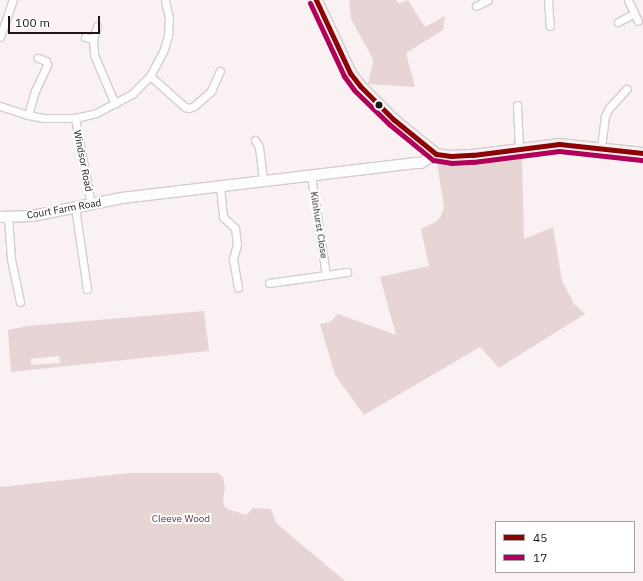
<!DOCTYPE html>
<html>
<head>
<meta charset="utf-8">
<style>
  body { margin:0 }
  #map { position:relative; width:643px; height:581px; overflow:hidden; background:#faf2f2; font-family:"IBM Plex Sans",sans-serif }
  div>[style] { position:absolute }
  .green>* { inset:0; background:#e7d4d5 }
  .roads { filter:drop-shadow(1px 0 #d5cdcd) drop-shadow(-1px 0 #d5cdcd) drop-shadow(0 1px #d5cdcd) drop-shadow(0 -1px #d5cdcd) }
  .street>* { height:7px; margin:-3.5px; padding:0 3.5px; transform-origin:3.5px; border-radius:3.5px; background:#fefdfd }
  .secondary>* { height:10px; margin:-5px; padding:0 5px; transform-origin:5px; border-radius:5px; background:#fefdfd }
  .primary>* { height:11px; margin:-5.5px; padding:0 5.5px; transform-origin:5.5px; border-radius:5.5px; background:#f8f0f1 }
  .bus-1>* { height:5px; margin:-2.5px; padding:0 2.5px; transform-origin:2.5px; border-radius:2.5px; background:#8b0304 }
  .bus-2>* { height:5px; margin:-2.5px; padding:0 2.5px; transform-origin:2.5px; border-radius:2.5px; background:#b10059 }
  .dots>* { width:11px; height:11px; translate:-50% -50%; box-sizing:border-box; border:2px solid #fff; border-radius:50% }
  span { translate:-50% -50%; white-space:nowrap; text-align:center; line-height:1.15; -webkit-text-stroke:4px #fff; paint-order:stroke }
  .street-label { font-size:10px; color:#1e1516 }
  .park-label { font-size:10px; color:#672f37 }
  .legend { position:absolute; left:495px; top:521px; width:140px; height:52px; box-sizing:border-box; background:#fff; border:1px solid #a5a1a2; margin:0; padding:5px 7px; list-style:none; font-size:12px; color:#1e1516 }
  .legend li { display:flex; align-items:center; gap:8px; height:20px }
  .legend b { width:20px; border:1px solid #a5a1a2 }
  .scale { position:absolute; left:8px; top:16px; width:92px; height:18px; box-sizing:border-box; border:2px solid #1e1516; border-top:0; padding-left:5px; font-size:12px; line-height:14px; white-space:nowrap; color:#1e1516; -webkit-text-stroke:3px #fff; paint-order:stroke }
</style>
</head>
<body>
<div id="map">
  <div class="green">
    <div style="clip-path:polygon(349px 0,396px 0,399px 4px,408px 0,425px 27px,445px 16px,443px 30px,406px 53px,415px 87px,368px 84px,373px 62px,372px 57px,351px 19px)"></div>
    <div style="clip-path:polygon(522px 158px,524px 239px,553px 227px,562px 281px,574px 304px,585px 314px,499px 368px,480px 347px,364px 415px,335px 375px,320px 324px,330px 322px,338px 314px,396px 335px,380px 277px,429px 266px,421px 229px,437px 221px,441px 216px,444px 206px,437px 164px)"></div>
    <div style="clip-path:polygon(evenodd,204px 311px,209px 351px,11px 372px,8px 330px,27px 326px,204px 311px,59px 356px,60px 363px,31px 365px,31px 359px,59px 356px)"></div>
    <div style="clip-path:polygon(130px 473px,218px 473px,223px 477px,225px 488px,223px 499px,225px 508px,246px 515px,253px 508px,271px 509px,276px 523px,345px 581px,0 581px,0 487px)"></div>
  </div>
  <div class="roads">
    <div class="street">
      <div style="left:548px;top:0;width:26px;rotate:86deg"></div>
      <div style="left:628px;top:0;width:23px;rotate:65deg"></div>
      <div style="left:476px;top:6px;width:13px;rotate:-27deg"></div>
      <div style="left:618px;top:22px;width:17px;rotate:-28deg"></div>
      <div style="left:97px;top:26px;width:14px;rotate:107deg"></div>
      <div style="left:93px;top:39px;width:16px;rotate:86deg"></div>
      <div style="left:94px;top:55px;width:53px;rotate:66.8deg"></div>
      <div style="left:0;top:37px;width:39px;rotate:-71deg"></div>
      <div style="left:85px;top:37px;width:8px;rotate:14deg"></div>
      <div style="left:150px;top:76px;width:47px;rotate:41.5deg"></div>
      <div style="left:185px;top:107px;width:4px;rotate:14deg"></div>
      <div style="left:189px;top:108px;width:5px;rotate:-22deg"></div>
      <div style="left:194px;top:106px;width:23px;rotate:-41deg"></div>
      <div style="left:211px;top:91px;width:22px;rotate:-66deg"></div>
      <div style="left:517px;top:105px;width:44px;rotate:87.4deg"></div>
      <div style="left:0;top:106px;width:29px;rotate:18deg"></div>
      <div style="left:28px;top:115px;width:15px;rotate:11deg"></div>
      <div style="left:43px;top:118px;width:32px"></div>
      <div style="left:75px;top:118px;width:22px;rotate:-13deg"></div>
      <div style="left:96px;top:113px;width:41px;rotate:-27.8deg"></div>
      <div style="left:132px;top:94px;width:25px;rotate:-45deg"></div>
      <div style="left:150px;top:76px;width:27px;rotate:-62deg"></div>
      <div style="left:163px;top:52px;width:17px;rotate:-73deg"></div>
      <div style="left:168px;top:36px;width:18px;rotate:-87deg"></div>
      <div style="left:169px;top:18px;width:18px;rotate:-103deg"></div>
      <div style="left:28px;top:115px;width:25px;rotate:-74deg"></div>
      <div style="left:35px;top:91px;width:29px;rotate:-65deg"></div>
      <div style="left:47px;top:65px;width:4px;rotate:-104deg"></div>
      <div style="left:46px;top:61px;width:9px;rotate:-159deg"></div>
      <div style="left:75px;top:118px;width:87px;rotate:79.5deg"></div>
      <div style="left:255px;top:140px;width:8px;rotate:60deg"></div>
      <div style="left:259px;top:147px;width:35px;rotate:83deg"></div>
      <div style="left:601px;top:148px;width:32px;rotate:-83deg"></div>
      <div style="left:605px;top:116px;width:9px;rotate:-63deg"></div>
      <div style="left:609px;top:108px;width:26px;rotate:-47deg"></div>
      <div style="left:311px;top:176px;width:100px;rotate:81.4deg"></div>
      <div style="left:220px;top:187px;width:30px;rotate:84deg"></div>
      <div style="left:223px;top:217px;width:16px;rotate:43deg"></div>
      <div style="left:235px;top:228px;width:16px;rotate:83deg"></div>
      <div style="left:237px;top:244px;width:16px;rotate:105deg"></div>
      <div style="left:233px;top:259px;width:29px;rotate:80deg"></div>
      <div style="left:75px;top:207px;width:83px;rotate:81.7deg"></div>
      <div style="left:8px;top:217px;width:42px;rotate:85.9deg"></div>
      <div style="left:11px;top:259px;width:44px;rotate:78.2deg"></div>
      <div style="left:269px;top:283px;width:79px;rotate:-8deg"></div>
    </div>
    <div class="secondary">
      <div style="left:0;top:217px;width:32px;rotate:-2deg"></div>
      <div style="left:32px;top:216px;width:92px;rotate:-11.3deg"></div>
      <div style="left:122px;top:198px;width:296px;rotate:-6.8deg"></div>
      <div style="left:416px;top:163px;width:5px"></div>
      <div style="left:421px;top:163px;width:17px;rotate:-31deg"></div>
    </div>
    <div class="primary">
      <div style="left:316px;top:0;width:81px;rotate:65deg"></div>
      <div style="left:350px;top:73px;width:16px;rotate:52deg"></div>
      <div style="left:360px;top:86px;width:47px;rotate:45deg"></div>
      <div style="left:393px;top:119px;width:55px;rotate:39.1deg"></div>
      <div style="left:436px;top:154px;width:15px;rotate:8deg"></div>
      <div style="left:451px;top:156px;width:22px;rotate:-3deg"></div>
      <div style="left:473px;top:155px;width:87px;rotate:-7.3deg"></div>
      <div style="left:559px;top:144px;width:84px;rotate:6.1deg"></div>
    </div>
  </div>
  <div class="bus-1">
    <div style="left:316px;top:0;width:81px;rotate:65deg"></div>
    <div style="left:350px;top:73px;width:16px;rotate:52deg"></div>
    <div style="left:360px;top:86px;width:47px;rotate:45deg"></div>
    <div style="left:393px;top:119px;width:55px;rotate:39.1deg"></div>
    <div style="left:436px;top:154px;width:15px;rotate:8deg"></div>
    <div style="left:451px;top:156px;width:22px;rotate:-3deg"></div>
    <div style="left:473px;top:155px;width:87px;rotate:-7.3deg"></div>
    <div style="left:559px;top:144px;width:84px;rotate:6.1deg"></div>
  </div>
  <div class="bus-2">
    <div style="left:310px;top:3px;width:81px;rotate:65deg"></div>
    <div style="left:344px;top:76px;width:17px;rotate:54deg"></div>
    <div style="left:354px;top:90px;width:49px;rotate:44.2deg"></div>
    <div style="left:389px;top:124px;width:57px;rotate:39.3deg"></div>
    <div style="left:433px;top:160px;width:18px;rotate:9deg"></div>
    <div style="left:451px;top:163px;width:22px;rotate:-3deg"></div>
    <div style="left:473px;top:162px;width:87px;rotate:-7.3deg"></div>
    <div style="left:559px;top:151px;width:83px;rotate:6.2deg"></div>
  </div>
  <div class="dots">
    <div style="left:379px;top:105px;background:#1e1516"></div>
  </div>
  <div class="street-label">
    <span style="left:83px;top:161px;rotate:79deg">Windsor Road</span>
    <span style="left:64px;top:209px;rotate:-10deg">Court Farm Road</span>
    <span style="left:319px;top:225px;rotate:81deg">Kilnhurst Close</span>
  </div>
  <div class="park-label">
    <span style="left:181px;top:519px">Cleeve Wood</span>
  </div>
  <ul class="legend">
  <li><b style="height:5px;background:#8b0304"></b>45</li>
  <li><b style="height:5px;background:#b10059"></b>17</li>
  </ul>
  <div class="scale">100 m</div>
</div>
</body>
</html>
